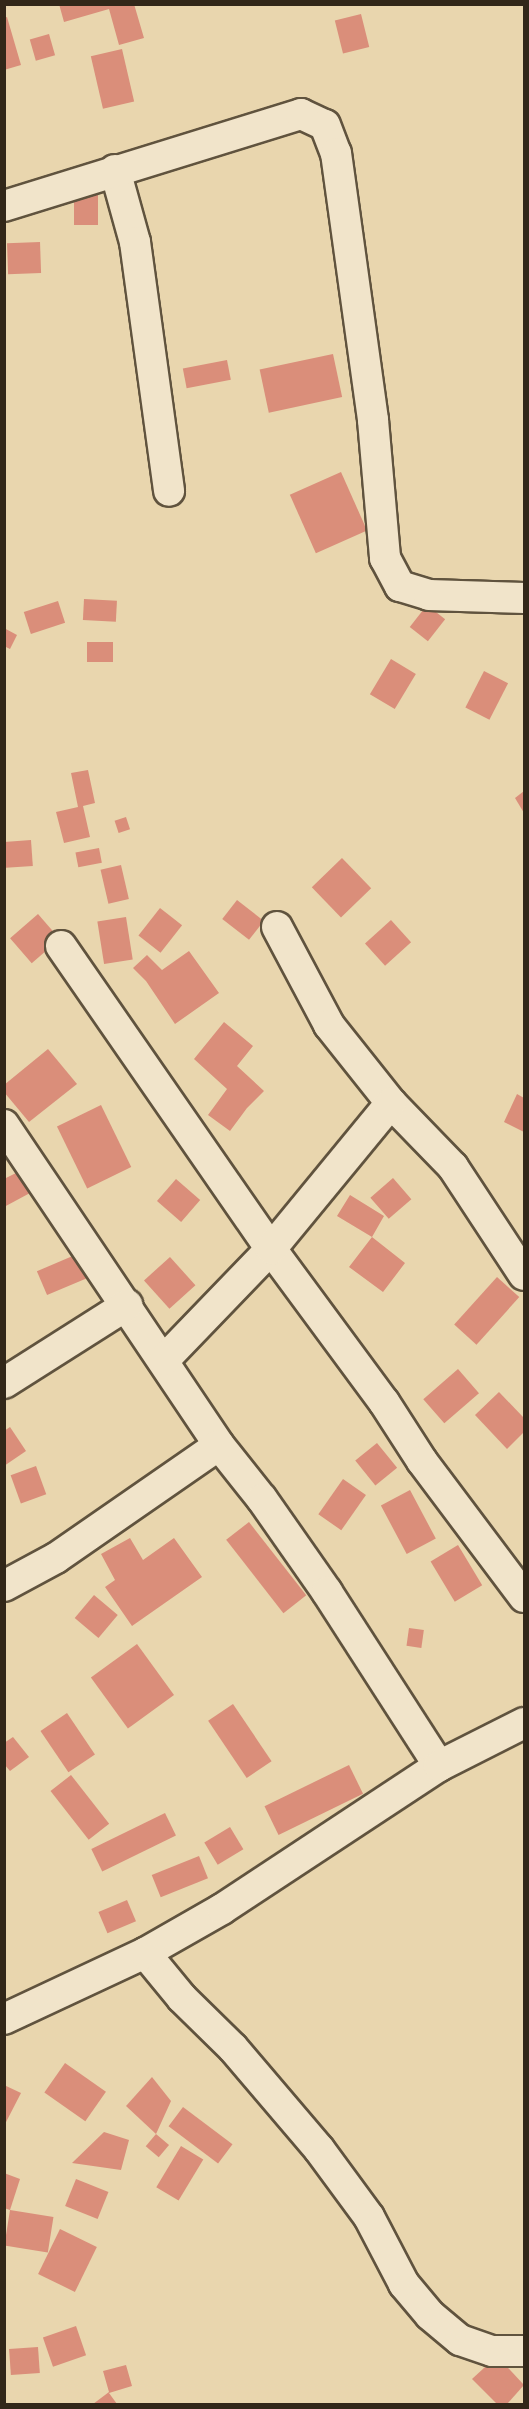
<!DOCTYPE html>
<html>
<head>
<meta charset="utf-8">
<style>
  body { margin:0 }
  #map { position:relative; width:529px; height:2409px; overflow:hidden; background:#e9d6ae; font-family:"EB Garamond",serif }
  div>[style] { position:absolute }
  .building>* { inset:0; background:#da8e7a; transform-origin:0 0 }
  .roads { filter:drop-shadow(2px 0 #60533e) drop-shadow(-2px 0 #60533e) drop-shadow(0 2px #60533e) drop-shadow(0 -2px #60533e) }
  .minor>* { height:30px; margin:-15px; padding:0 15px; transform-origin:15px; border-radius:15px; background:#f1e4ca }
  span { translate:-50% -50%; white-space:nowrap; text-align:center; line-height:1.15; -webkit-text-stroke:4.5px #f1e4ca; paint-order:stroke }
  .frame { position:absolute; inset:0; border:6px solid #322719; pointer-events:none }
</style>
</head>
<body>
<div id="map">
  <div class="building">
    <div style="clip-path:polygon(59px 4px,134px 4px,144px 38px,119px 45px,109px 9px,64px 22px)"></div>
    <div style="left:361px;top:14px;width:34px;height:27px;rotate:76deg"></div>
    <div style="clip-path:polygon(7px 17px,21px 65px,4px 70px,4px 18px)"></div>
    <div style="left:49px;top:34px;width:22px;height:20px;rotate:74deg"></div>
    <div style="left:122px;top:49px;width:54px;height:32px;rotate:77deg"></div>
    <div style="left:74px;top:192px;width:24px;height:33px"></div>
    <div style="left:40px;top:242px;width:31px;height:33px;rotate:88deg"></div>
    <div style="left:333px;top:354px;width:44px;height:75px;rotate:78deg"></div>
    <div style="left:227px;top:360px;width:20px;height:45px;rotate:79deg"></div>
    <div style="left:341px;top:472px;width:64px;height:56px;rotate:66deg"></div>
    <div style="left:84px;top:599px;width:33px;height:21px;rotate:3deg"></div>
    <div style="left:58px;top:601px;width:23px;height:36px;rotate:72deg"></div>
    <div style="left:427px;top:605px;width:23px;height:28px;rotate:38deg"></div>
    <div style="clip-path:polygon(4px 628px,17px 635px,10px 649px,4px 646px)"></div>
    <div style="left:87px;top:642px;width:26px;height:20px"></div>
    <div style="left:391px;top:659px;width:29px;height:41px;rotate:31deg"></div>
    <div style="left:484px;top:671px;width:27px;height:41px;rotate:27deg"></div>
    <div style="clip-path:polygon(88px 770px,95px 803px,83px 806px,90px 837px,64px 843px,56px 812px,78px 807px,71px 773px)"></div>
    <div style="clip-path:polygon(524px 791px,524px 813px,515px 798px)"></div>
    <div style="left:126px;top:817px;width:13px;height:12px;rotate:72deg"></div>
    <div style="left:31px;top:840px;width:26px;height:27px;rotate:86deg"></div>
    <div style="left:99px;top:848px;width:15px;height:24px;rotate:79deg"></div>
    <div style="left:342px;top:858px;width:42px;height:42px;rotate:46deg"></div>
    <div style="left:121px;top:865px;width:35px;height:21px;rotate:77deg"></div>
    <div style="left:237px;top:900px;width:34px;height:24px;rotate:38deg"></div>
    <div style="left:160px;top:908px;width:28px;height:35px;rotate:38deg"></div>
    <div style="left:38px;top:914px;width:33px;height:37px;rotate:49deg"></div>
    <div style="left:126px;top:917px;width:43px;height:29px;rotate:81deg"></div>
    <div style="left:391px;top:920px;width:30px;height:35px;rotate:48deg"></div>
    <div style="clip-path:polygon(189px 951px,219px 993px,175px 1024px,146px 981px,133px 968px,147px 955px,162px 970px)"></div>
    <div style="clip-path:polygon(224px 1022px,253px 1046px,237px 1066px,264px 1091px,247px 1108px,230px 1131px,208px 1115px,227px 1089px,194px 1059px)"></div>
    <div style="clip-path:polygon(48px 1049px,77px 1084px,29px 1122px,4px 1092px,4px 1085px)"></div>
    <div style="clip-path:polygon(517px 1094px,524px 1098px,524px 1132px,504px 1122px)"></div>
    <div style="left:101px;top:1105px;width:69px;height:49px;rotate:64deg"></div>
    <div style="clip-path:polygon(18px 1172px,30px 1193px,4px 1207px,4px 1179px)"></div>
    <div style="left:393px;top:1178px;width:28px;height:30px;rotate:49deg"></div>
    <div style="left:176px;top:1179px;width:32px;height:29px;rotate:41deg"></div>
    <div style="clip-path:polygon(350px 1195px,384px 1216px,372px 1237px,405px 1263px,383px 1292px,349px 1267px,372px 1237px,337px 1216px)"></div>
    <div style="left:82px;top:1252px;width:26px;height:49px;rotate:67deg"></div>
    <div style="left:170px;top:1257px;width:38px;height:35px;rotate:48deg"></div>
    <div style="left:497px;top:1277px;width:30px;height:64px;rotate:42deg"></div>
    <div style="left:458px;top:1369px;width:32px;height:46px;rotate:49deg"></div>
    <div style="clip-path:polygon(499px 1392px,524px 1418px,524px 1432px,507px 1449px,475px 1415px)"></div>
    <div style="clip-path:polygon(10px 1427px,26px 1451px,4px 1466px,4px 1431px)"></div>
    <div style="left:377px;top:1443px;width:32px;height:28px;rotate:51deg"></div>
    <div style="left:36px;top:1466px;width:30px;height:27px;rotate:70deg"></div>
    <div style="left:343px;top:1479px;width:28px;height:43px;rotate:35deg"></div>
    <div style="left:410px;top:1490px;width:55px;height:33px;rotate:62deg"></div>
    <div style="left:249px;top:1522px;width:93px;height:29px;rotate:52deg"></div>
    <div style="clip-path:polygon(130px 1538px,143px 1560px,174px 1538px,202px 1577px,132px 1626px,105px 1587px,115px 1580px,101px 1554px)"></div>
    <div style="left:458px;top:1545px;width:47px;height:32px;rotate:59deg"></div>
    <div style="left:94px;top:1595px;width:31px;height:30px;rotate:40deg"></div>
    <div style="left:409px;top:1628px;width:15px;height:18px;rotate:8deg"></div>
    <div style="left:137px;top:1644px;width:63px;height:57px;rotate:54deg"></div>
    <div style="left:233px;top:1704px;width:69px;height:30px;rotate:56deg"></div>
    <div style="left:67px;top:1713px;width:50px;height:32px;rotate:56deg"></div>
    <div style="clip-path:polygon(13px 1737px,29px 1757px,10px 1771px,4px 1764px,4px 1743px)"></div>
    <div style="left:349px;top:1765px;width:32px;height:94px;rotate:64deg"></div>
    <div style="left:71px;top:1775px;width:62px;height:26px;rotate:52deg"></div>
    <div style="left:165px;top:1813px;width:25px;height:82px;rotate:64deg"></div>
    <div style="left:230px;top:1827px;width:26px;height:30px;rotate:59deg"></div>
    <div style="left:199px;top:1856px;width:24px;height:51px;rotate:68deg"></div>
    <div style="left:127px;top:1900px;width:23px;height:31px;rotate:67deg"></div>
    <div style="left:65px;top:2063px;width:50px;height:36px;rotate:35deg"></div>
    <div style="clip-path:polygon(152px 2077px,171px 2101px,156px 2134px,126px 2106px)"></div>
    <div style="clip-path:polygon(4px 2085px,21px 2093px,4px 2126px)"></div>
    <div style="left:183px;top:2107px;width:62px;height:24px;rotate:37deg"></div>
    <div style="clip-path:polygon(104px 2132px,129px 2140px,121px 2170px,72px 2163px)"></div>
    <div style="left:156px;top:2134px;width:17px;height:16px;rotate:40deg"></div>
    <div style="left:181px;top:2146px;width:26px;height:48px;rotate:31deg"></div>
    <div style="clip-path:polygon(4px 2173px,20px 2179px,10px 2210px,4px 2208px)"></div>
    <div style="left:76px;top:2179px;width:35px;height:29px;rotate:22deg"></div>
    <div style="left:10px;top:2210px;width:44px;height:36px;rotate:9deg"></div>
    <div style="left:60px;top:2229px;width:41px;height:50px;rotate:26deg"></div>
    <div style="left:76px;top:2326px;width:31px;height:35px;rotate:71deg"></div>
    <div style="left:38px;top:2347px;width:26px;height:29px;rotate:86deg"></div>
    <div style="clip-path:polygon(497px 2356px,524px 2385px,507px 2404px,497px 2404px,472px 2379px)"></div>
    <div style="clip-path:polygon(126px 2365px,132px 2386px,109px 2393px,117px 2404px,93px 2404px,109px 2392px,103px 2371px)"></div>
  </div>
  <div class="roads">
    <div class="minor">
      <div style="left:115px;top:170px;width:75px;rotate:74.5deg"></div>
      <div style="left:135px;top:242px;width:251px;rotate:82.2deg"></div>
      <div style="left:4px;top:206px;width:311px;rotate:-17.2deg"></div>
      <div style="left:301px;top:114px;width:26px;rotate:25deg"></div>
      <div style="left:325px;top:125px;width:30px;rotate:69deg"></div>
      <div style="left:336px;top:153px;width:270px;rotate:82.1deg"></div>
      <div style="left:373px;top:420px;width:139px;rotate:85deg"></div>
      <div style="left:385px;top:558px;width:32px;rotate:62deg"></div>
      <div style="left:400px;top:586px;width:30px;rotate:17deg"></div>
      <div style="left:429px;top:595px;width:95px;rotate:1.8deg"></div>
      <div style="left:277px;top:927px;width:111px;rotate:62deg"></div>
      <div style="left:329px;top:1025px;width:100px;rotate:51.5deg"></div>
      <div style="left:391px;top:1103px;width:89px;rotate:45.9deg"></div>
      <div style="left:453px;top:1167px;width:129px;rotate:56.7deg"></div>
      <div style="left:61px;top:946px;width:369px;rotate:55.3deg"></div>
      <div style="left:271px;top:1249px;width:190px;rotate:53.6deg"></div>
      <div style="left:384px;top:1402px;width:70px;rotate:57.2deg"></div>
      <div style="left:422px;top:1461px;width:170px;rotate:53.1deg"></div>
      <div style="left:4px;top:1125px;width:386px;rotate:56.1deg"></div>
      <div style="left:219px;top:1445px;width:69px;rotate:51.5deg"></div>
      <div style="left:262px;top:1499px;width:113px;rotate:55deg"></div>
      <div style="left:327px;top:1592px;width:207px;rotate:57.2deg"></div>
      <div style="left:164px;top:1360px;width:154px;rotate:-46.1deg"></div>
      <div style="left:271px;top:1249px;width:189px;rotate:-50.6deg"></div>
      <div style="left:4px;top:1383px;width:146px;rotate:-32.4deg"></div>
      <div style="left:4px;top:1586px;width:59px;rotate:-28.3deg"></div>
      <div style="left:56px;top:1558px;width:198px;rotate:-34.7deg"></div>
      <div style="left:145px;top:1953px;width:58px;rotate:50.6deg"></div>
      <div style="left:182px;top:1998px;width:71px;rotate:44.4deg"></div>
      <div style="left:233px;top:2048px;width:133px;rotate:49.6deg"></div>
      <div style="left:319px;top:2149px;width:84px;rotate:53.7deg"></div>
      <div style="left:369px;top:2217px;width:76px;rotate:62.4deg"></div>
      <div style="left:404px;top:2284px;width:40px;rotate:50deg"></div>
      <div style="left:430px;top:2315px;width:39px;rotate:40deg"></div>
      <div style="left:460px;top:2340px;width:34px;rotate:19deg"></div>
      <div style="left:492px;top:2351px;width:31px"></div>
      <div style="left:4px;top:2019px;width:156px;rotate:-25.1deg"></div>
      <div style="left:145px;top:1953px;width:89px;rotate:-29.7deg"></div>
      <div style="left:222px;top:1909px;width:260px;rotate:-33.4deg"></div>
      <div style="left:439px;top:1766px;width:95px;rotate:-26.8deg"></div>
    </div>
  </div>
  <div class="frame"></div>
</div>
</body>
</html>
